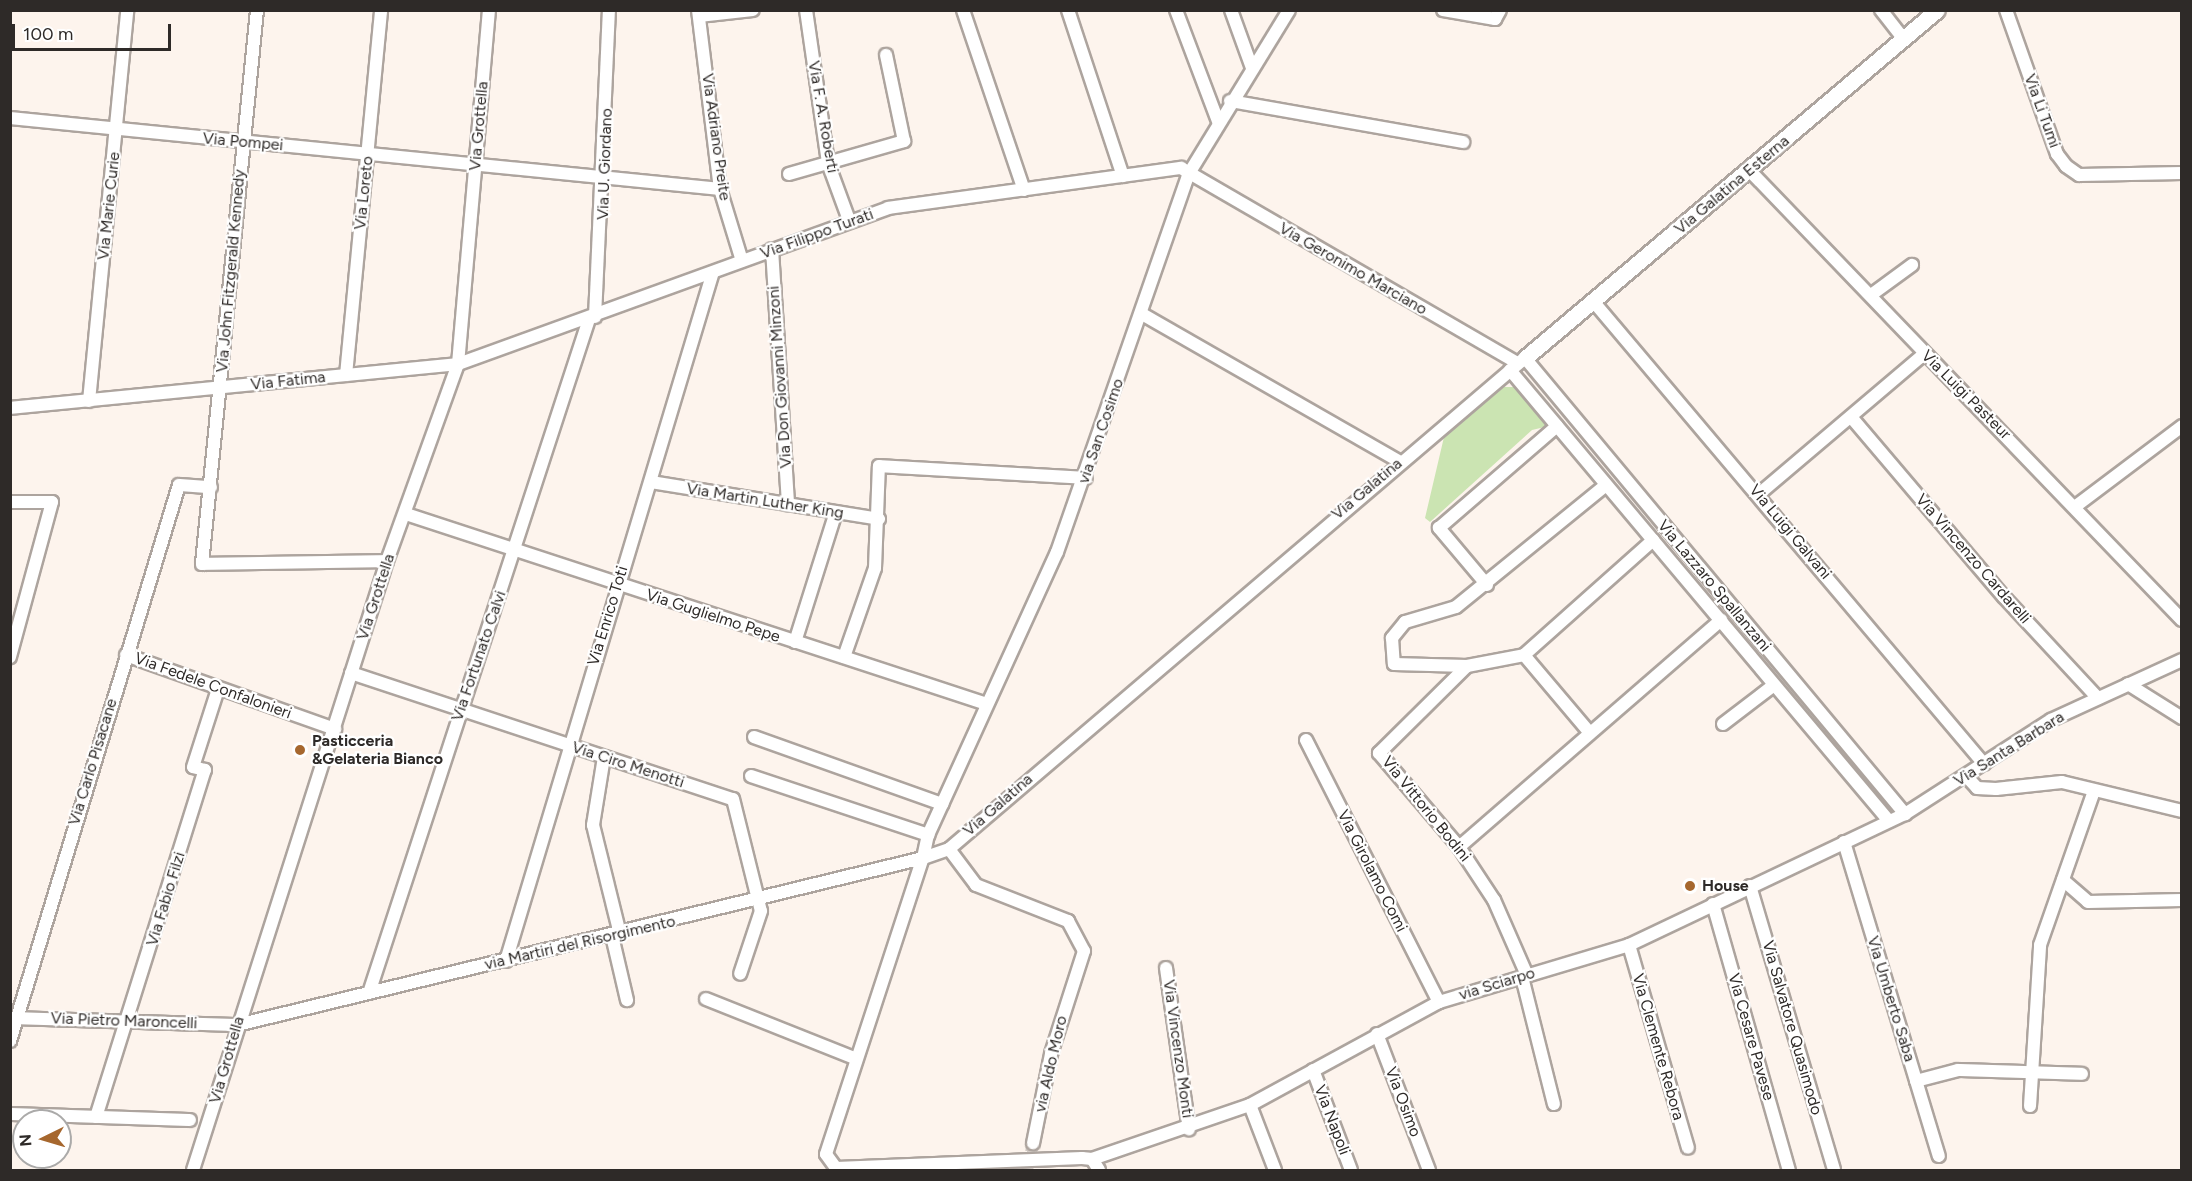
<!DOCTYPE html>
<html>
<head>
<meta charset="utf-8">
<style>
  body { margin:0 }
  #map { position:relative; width:2192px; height:1181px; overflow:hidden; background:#fdf4ed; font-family:Figtree,sans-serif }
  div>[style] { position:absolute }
  .green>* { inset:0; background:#cbe4b2 }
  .minor-tunnel>* { height:12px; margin-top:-6px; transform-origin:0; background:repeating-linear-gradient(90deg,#d4ccc6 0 12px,transparent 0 18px) }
  .roads { filter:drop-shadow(2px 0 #ada49e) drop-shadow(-2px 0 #ada49e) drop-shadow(0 2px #ada49e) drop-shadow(0 -2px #ada49e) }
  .minor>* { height:12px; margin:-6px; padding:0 6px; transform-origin:6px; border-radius:6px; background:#fff }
  .major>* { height:15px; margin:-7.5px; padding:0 7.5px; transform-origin:7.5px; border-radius:7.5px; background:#fff }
  .dots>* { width:16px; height:16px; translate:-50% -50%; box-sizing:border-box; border:3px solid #fff; border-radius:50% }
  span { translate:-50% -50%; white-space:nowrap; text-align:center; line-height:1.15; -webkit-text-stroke:4.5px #fff; paint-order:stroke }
  .street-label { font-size:16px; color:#2e2a28 }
  .poi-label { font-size:16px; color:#2e2a28; font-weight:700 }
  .left { translate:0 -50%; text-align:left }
  .frame { position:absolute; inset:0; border:12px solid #2e2a28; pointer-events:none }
  .north { position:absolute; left:12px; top:1109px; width:60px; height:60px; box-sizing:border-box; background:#fff; border:2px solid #abaaa9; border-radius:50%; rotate:265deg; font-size:16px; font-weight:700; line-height:24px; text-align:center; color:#2e2a28 }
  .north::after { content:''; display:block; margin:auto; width:21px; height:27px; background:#a6672e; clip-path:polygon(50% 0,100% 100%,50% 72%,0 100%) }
  .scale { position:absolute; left:12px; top:24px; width:159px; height:27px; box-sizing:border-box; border:3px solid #2e2a28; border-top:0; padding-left:8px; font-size:18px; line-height:21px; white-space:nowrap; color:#2e2a28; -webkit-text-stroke:4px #fff; paint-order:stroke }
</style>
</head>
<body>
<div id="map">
  <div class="green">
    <div style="clip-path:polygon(1504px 387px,1515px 387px,1549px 426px,1532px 430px,1430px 522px,1425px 518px,1444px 437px)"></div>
  </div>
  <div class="minor-tunnel">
    <div style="left:1027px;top:1170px;width:28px;rotate:-77deg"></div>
  </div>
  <div class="roads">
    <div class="minor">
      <div style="left:257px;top:10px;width:557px;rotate:95.67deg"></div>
      <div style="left:202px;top:564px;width:185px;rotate:-0.9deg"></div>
      <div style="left:698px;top:10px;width:180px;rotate:83deg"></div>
      <div style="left:720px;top:189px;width:75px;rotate:73deg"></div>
      <div style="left:806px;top:10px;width:155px;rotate:81.8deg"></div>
      <div style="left:828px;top:163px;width:61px;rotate:69.8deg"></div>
      <div style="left:963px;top:10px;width:190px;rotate:71.3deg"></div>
      <div style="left:1068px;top:10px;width:175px;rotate:71.7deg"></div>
      <div style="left:1176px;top:10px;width:119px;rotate:69.3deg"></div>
      <div style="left:1231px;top:10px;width:62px;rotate:70.1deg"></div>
      <div style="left:1443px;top:10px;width:53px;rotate:9.8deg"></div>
      <div style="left:1495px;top:19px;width:10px;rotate:-61deg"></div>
      <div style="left:1881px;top:10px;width:37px;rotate:52deg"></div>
      <div style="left:2006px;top:10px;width:153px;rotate:70.5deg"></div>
      <div style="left:2057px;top:154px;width:15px;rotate:53deg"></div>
      <div style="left:2066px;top:166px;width:16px;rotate:35deg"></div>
      <div style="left:2079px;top:175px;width:103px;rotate:-1.1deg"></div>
      <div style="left:699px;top:16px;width:54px;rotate:-6.3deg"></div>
      <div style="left:1230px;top:101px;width:237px;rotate:10deg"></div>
      <div style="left:10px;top:118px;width:714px;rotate:5.71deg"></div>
      <div style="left:1750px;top:171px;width:623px;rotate:46.11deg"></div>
      <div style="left:789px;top:174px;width:120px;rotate:-16deg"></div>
      <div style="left:904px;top:141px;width:88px;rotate:-101.8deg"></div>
      <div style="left:772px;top:249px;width:256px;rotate:86.4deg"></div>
      <div style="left:1871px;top:295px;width:51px;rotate:-36.2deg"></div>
      <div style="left:1593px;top:301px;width:606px;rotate:49.82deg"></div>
      <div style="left:1142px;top:314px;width:297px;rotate:29.8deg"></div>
      <div style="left:595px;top:317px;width:307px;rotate:-87.4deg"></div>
      <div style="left:1510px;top:370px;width:589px;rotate:49.96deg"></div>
      <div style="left:346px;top:375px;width:367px;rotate:-84.5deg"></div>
      <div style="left:89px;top:401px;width:393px;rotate:-84.4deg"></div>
      <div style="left:10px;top:408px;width:450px;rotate:-5.6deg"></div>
      <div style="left:458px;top:364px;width:457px;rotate:-19.9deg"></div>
      <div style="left:888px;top:208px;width:296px;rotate:-7.8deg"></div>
      <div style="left:1181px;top:168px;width:389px;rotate:30.1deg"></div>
      <div style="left:1852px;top:418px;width:235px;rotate:49.7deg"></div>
      <div style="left:2004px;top:597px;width:138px;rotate:47.1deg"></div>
      <div style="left:651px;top:482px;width:231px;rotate:9.2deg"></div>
      <div style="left:1606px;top:485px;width:193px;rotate:140.9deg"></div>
      <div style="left:1456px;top:607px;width:53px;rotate:163.6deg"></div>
      <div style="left:1405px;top:622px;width:21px;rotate:129deg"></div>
      <div style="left:1392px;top:638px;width:26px;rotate:86deg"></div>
      <div style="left:1394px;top:664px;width:73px;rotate:1.6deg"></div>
      <div style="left:1467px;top:666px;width:58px;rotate:-10.9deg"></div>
      <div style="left:1524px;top:655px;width:173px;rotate:-41.7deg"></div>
      <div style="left:1759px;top:494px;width:216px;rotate:-40.3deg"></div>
      <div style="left:10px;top:502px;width:42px"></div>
      <div style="left:52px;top:502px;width:161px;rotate:105.2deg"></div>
      <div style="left:2076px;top:506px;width:133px;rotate:-37deg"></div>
      <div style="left:406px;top:514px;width:611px;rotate:18.11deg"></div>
      <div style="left:1487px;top:585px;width:75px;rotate:-130.1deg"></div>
      <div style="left:1439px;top:528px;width:156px;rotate:-40.8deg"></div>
      <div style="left:795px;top:642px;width:136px;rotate:-72.5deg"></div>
      <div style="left:126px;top:655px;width:222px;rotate:19.5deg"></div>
      <div style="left:1524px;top:655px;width:102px;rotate:49.8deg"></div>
      <div style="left:844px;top:657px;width:94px;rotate:-70.8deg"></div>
      <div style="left:875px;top:568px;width:102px;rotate:-87.8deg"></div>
      <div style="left:879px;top:466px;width:207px;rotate:3.3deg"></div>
      <div style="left:1467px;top:666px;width:124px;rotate:135.3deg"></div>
      <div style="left:1379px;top:753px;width:123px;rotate:49.6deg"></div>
      <div style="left:1459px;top:847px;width:64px;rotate:56.6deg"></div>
      <div style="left:1494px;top:900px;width:82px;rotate:66.3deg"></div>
      <div style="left:351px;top:673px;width:402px;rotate:18.3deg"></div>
      <div style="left:733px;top:799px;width:115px;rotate:76deg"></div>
      <div style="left:761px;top:911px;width:66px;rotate:108.4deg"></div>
      <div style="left:2128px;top:684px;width:64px;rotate:32.2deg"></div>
      <div style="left:1723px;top:724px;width:64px;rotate:-37.4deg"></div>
      <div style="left:754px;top:737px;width:200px;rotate:19.6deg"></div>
      <div style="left:1306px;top:740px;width:294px;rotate:63.1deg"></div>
      <div style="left:604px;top:757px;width:69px;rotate:99.2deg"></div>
      <div style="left:593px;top:825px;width:112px;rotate:76.1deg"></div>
      <div style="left:751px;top:776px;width:187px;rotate:18.4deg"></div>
      <div style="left:1966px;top:776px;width:16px;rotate:47deg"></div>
      <div style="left:1977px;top:788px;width:19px;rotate:3deg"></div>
      <div style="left:1996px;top:789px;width:66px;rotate:-6.1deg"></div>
      <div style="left:2062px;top:782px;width:123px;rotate:13.6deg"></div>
      <div style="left:1844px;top:842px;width:328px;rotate:73.2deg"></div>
      <div style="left:1459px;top:847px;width:347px;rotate:-40.9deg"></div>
      <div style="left:949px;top:849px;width:45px;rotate:53.1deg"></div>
      <div style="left:976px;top:885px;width:99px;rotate:21.4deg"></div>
      <div style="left:1068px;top:921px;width:34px;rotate:62deg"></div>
      <div style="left:1084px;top:951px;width:108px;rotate:107.8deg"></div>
      <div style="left:1051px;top:1054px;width:91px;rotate:101.4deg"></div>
      <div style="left:2063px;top:880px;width:33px;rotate:41deg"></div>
      <div style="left:2088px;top:902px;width:94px;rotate:-1.2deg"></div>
      <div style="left:1750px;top:886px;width:296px;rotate:73.5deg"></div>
      <div style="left:1713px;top:904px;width:277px;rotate:74.1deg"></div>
      <div style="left:612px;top:936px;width:66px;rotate:76.8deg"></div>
      <div style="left:1629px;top:945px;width:211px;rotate:73.8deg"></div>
      <div style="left:506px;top:961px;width:719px;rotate:-73.28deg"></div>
      <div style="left:1166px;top:968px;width:163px;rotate:81.9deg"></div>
      <div style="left:1522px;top:977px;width:131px;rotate:75.9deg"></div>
      <div style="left:369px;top:993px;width:709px;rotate:-71.92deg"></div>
      <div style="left:706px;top:999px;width:159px;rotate:21.7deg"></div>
      <div style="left:10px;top:1018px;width:227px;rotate:1.8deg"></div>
      <div style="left:237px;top:1025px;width:706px;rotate:-13.68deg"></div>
      <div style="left:923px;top:858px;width:24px;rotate:-78deg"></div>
      <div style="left:928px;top:835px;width:311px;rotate:-65.5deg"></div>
      <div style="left:1057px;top:552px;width:399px;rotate:-70.8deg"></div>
      <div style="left:1188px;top:175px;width:193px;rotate:-58.5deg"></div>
      <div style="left:1377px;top:1034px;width:146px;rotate:69.1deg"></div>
      <div style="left:10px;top:1041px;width:581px;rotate:-73.09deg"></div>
      <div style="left:179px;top:485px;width:32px;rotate:4deg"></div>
      <div style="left:1313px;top:1070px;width:107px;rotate:69.2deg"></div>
      <div style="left:1916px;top:1081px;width:43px;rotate:-14.7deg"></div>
      <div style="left:1958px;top:1070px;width:124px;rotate:1.8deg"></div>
      <div style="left:1250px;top:1105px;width:70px;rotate:69deg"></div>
      <div style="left:2030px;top:1106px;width:161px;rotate:-86.4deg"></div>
      <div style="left:2040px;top:945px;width:163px;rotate:-70.7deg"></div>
      <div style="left:10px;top:1114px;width:180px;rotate:1.9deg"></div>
      <div style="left:96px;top:1117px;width:364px;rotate:-72.6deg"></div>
      <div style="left:205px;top:770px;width:12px;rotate:-166deg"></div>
      <div style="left:193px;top:767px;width:82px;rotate:-72.2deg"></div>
      <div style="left:1092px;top:1159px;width:167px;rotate:-18.9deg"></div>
      <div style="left:1250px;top:1105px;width:215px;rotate:-28.6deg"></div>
      <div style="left:1439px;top:1002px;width:198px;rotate:-16.7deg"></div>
      <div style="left:1629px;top:945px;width:306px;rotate:-25.4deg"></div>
      <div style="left:1905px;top:814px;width:174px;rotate:-32.8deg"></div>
      <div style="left:2051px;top:720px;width:144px;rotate:-24.6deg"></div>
      <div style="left:193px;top:1170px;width:639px;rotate:-72.33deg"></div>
      <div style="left:387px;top:561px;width:209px;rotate:-70.2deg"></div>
      <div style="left:458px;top:364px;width:355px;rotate:-85deg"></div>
      <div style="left:1099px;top:1170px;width:13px;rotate:-122deg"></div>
      <div style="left:1092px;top:1159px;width:10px;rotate:-174deg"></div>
      <div style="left:1082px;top:1158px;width:246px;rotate:177.7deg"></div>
      <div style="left:836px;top:1168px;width:17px;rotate:-126deg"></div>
      <div style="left:826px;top:1154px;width:311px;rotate:-71.9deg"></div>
      <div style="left:923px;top:858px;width:28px;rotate:-19deg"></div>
      <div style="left:949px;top:849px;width:757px;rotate:-40.45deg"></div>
      <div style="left:1525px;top:358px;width:594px;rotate:50.19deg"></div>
    </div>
    <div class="major">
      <div style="left:1525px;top:358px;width:539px;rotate:-40.19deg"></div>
    </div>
  </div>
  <div class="dots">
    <div style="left:300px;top:750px;background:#a6672e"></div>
    <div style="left:1690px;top:886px;background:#a6672e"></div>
  </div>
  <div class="street-label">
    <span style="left:2042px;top:111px;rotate:70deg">Via Li Tumi</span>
    <span style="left:823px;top:117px;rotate:80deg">Via F. A. Roberti</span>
    <span style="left:479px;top:126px;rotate:-85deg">Via Grottella</span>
    <span style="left:716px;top:137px;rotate:82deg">Via Adriano Preite</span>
    <span style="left:243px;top:142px;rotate:5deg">Via Pompei</span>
    <span style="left:605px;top:164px;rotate:-88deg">Via U. Giordano</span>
    <span style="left:1732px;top:185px;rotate:-40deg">Via Galatina Esterna</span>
    <span style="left:364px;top:193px;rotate:-84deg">Via Loreto</span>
    <span style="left:109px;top:206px;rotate:-84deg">Via Marie Curie</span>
    <span style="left:817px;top:234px;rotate:-20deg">Via Filippo Turati</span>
    <span style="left:1353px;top:269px;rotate:30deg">Via Geronimo Marciano</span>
    <span style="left:231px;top:271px;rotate:-85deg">Via John Fitzgerald Kennedy</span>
    <span style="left:780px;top:377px;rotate:-94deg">Via Don Giovanni Minzoni</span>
    <span style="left:288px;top:381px;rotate:-6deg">Via Fatima</span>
    <span style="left:1966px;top:395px;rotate:45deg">Via Luigi Pasteur</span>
    <span style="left:1101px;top:431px;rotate:-71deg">via San Cosimo</span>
    <span style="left:1367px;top:489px;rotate:-40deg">Via Galatina</span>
    <span style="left:765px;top:501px;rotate:9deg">Via Martin Luther King</span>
    <span style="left:1790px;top:532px;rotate:50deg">Via Luigi Galvani</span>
    <span style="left:1973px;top:559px;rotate:49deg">Via Vincenzo Cardarelli</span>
    <span style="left:1714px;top:586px;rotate:50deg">Via Lazzaro Spallanzani</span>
    <span style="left:376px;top:597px;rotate:-72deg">Via Grottella</span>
    <span style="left:608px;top:616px;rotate:-73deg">Via Enrico Toti</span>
    <span style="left:713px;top:616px;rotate:18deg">Via Guglielmo Pepe</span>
    <span style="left:479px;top:656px;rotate:-71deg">Via Fortunato Calvi</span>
    <span style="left:213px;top:686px;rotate:20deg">Via Fedele Confalonieri</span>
    <span style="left:2009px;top:749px;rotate:-32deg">Via Santa Barbara</span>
    <span style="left:93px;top:762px;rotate:-73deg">Via Carlo Pisacane</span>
    <span style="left:628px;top:765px;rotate:18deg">Via Ciro Menotti</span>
    <span style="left:998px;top:805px;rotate:-41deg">Via Galatina</span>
    <span style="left:1426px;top:809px;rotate:51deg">Via Vittorio Bodini</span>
    <span style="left:1372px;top:871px;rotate:63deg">Via Girolamo Comi</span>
    <span style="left:166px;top:899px;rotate:-73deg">Via Fabio Filzi</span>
    <span style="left:580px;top:943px;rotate:-13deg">via Martiri del Risorgimento</span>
    <span style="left:1497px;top:984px;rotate:-17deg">via Sciarpo</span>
    <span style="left:1891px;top:999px;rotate:73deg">Via Umberto Saba</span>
    <span style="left:124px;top:1021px;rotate:2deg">Via Pietro Maroncelli</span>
    <span style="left:1792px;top:1028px;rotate:74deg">Via Salvatore Quasimodo</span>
    <span style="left:1751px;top:1037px;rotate:74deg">Via Cesare Pavese</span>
    <span style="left:1658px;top:1047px;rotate:74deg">Via Clemente Rebora</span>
    <span style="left:1178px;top:1049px;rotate:82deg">Via Vincenzo Monti</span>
    <span style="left:227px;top:1060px;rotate:-74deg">Via Grottella</span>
    <span style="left:1051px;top:1064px;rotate:-77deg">via Aldo Moro</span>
    <span style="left:1403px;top:1102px;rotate:69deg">Via Osimo</span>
    <span style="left:1332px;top:1120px;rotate:69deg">Via Napoli</span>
  </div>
  <div class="poi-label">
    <span class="left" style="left:312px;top:750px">Pasticceria<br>&amp;Gelateria Bianco</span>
    <span class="left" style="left:1702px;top:886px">House</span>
  </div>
  <div class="frame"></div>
  <div class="north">N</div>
  <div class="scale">100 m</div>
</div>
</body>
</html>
